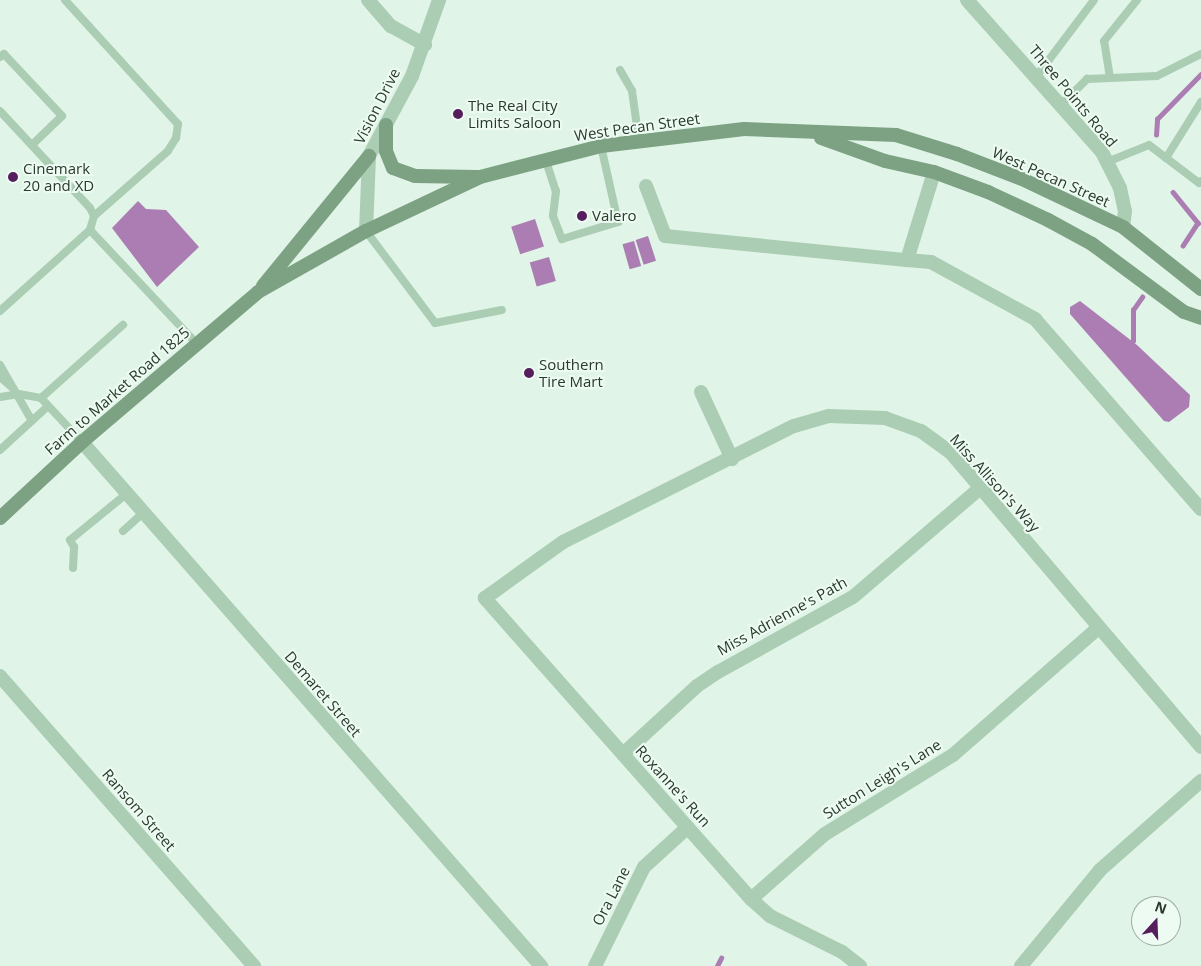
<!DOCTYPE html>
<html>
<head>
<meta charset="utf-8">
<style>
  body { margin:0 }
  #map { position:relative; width:1201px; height:966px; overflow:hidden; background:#e0f4e7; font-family:"Open Sans",sans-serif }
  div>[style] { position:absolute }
  .water>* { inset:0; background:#ab7db2; transform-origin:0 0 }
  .stream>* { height:4.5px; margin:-2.25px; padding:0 2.25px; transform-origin:2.25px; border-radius:2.25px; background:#ab7db2 }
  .service>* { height:8px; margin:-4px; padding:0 4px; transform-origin:4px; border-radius:4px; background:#abcdb4 }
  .minor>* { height:14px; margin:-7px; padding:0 7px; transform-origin:7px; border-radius:7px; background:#abcdb4 }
  .tertiary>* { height:14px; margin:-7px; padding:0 7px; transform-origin:7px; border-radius:7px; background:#abcdb4 }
  .secondary>* { height:14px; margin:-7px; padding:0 7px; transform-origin:7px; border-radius:7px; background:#7ca183 }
  .dots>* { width:14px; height:14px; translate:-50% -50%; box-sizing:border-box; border:2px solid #edfbf2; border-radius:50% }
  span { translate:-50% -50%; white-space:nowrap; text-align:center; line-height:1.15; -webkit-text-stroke:4px #edfbf2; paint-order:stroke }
  .street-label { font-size:15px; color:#2a3a2c }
  .poi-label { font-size:15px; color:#2a3a2c }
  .left { translate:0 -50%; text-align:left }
  .north { position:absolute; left:1131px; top:896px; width:50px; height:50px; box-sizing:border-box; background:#edfbf2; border:1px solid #9faea3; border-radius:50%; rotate:20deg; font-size:14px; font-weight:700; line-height:20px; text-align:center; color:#2a3a2c }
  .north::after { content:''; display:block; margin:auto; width:18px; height:22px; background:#571e5e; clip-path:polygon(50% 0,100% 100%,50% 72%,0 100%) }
</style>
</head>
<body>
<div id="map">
  <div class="water">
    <div style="clip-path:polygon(138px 201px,146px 209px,166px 210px,199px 247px,157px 287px,112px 228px)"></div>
    <div style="left:535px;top:219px;width:29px;height:25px;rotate:72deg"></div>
    <div style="left:648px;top:236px;width:26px;height:13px;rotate:72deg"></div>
    <div style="left:634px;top:241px;width:26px;height:12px;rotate:74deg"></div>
    <div style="left:549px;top:257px;width:25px;height:20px;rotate:74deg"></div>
    <div style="clip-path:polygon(1080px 301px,1137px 345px,1190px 395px,1189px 407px,1169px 422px,1164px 421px,1070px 314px,1070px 307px)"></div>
  </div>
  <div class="stream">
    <div style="left:1156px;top:135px;width:16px;rotate:-86deg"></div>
    <div style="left:1157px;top:119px;width:63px;rotate:-45.6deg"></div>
    <div style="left:1173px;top:192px;width:40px;rotate:51deg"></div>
    <div style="left:1198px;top:223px;width:27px;rotate:123deg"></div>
    <div style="left:1133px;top:341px;width:31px;rotate:-90deg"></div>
    <div style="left:1133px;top:310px;width:16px;rotate:-55deg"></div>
    <div style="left:717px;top:966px;width:9px;rotate:-63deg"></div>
  </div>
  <div class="service">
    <div style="left:65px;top:0;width:168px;rotate:47.7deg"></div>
    <div style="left:178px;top:124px;width:14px;rotate:98deg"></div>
    <div style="left:176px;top:138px;width:15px;rotate:122deg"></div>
    <div style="left:168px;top:151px;width:98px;rotate:138.7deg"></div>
    <div style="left:0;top:57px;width:5px;rotate:-37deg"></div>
    <div style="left:4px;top:54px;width:85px;rotate:46.9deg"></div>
    <div style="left:62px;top:116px;width:42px;rotate:136deg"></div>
    <div style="left:620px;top:70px;width:24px;rotate:60deg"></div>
    <div style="left:632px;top:91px;width:50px;rotate:82deg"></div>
    <div style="left:1036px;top:77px;width:96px;rotate:-53deg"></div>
    <div style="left:1110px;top:78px;width:37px;rotate:-99deg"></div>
    <div style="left:1104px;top:41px;width:53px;rotate:-51.2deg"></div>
    <div style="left:1061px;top:105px;width:37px;rotate:-45deg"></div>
    <div style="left:1087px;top:79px;width:70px;rotate:-2.5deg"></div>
    <div style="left:1157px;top:76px;width:49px;rotate:-26.6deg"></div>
    <div style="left:0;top:111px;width:132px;rotate:47.1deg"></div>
    <div style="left:90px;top:208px;width:9px;rotate:63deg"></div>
    <div style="left:94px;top:216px;width:15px;rotate:106deg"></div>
    <div style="left:545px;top:158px;width:35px;rotate:72deg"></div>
    <div style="left:556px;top:191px;width:25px;rotate:97deg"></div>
    <div style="left:553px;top:216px;width:25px;rotate:69deg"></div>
    <div style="left:562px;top:239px;width:59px;rotate:-16.9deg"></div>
    <div style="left:618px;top:222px;width:78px;rotate:-102.6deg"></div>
    <div style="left:1166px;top:158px;width:66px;rotate:-58deg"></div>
    <div style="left:1107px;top:162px;width:45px;rotate:-22deg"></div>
    <div style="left:1149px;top:145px;width:63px;rotate:37.2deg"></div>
    <div style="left:1199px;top:183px;width:3px;rotate:-45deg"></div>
    <div style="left:366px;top:231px;width:115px;rotate:53.1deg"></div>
    <div style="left:435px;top:323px;width:68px;rotate:-11deg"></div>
    <div style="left:0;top:311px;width:121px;rotate:-42deg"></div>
    <div style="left:90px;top:230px;width:155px;rotate:46.8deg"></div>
    <div style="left:0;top:365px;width:64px;rotate:60.3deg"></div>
    <div style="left:0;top:377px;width:18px;rotate:41deg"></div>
    <div style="left:0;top:397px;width:19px;rotate:-9deg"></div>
    <div style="left:19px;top:394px;width:22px;rotate:10deg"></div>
    <div style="left:41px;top:398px;width:60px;rotate:47deg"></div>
    <div style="left:41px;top:398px;width:110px;rotate:-41.7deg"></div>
    <div style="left:0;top:450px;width:65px;rotate:-42.5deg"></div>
    <div style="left:123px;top:531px;width:25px;rotate:-42deg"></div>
    <div style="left:73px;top:568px;width:21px;rotate:-87deg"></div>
    <div style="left:74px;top:547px;width:8px;rotate:-120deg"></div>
    <div style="left:70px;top:540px;width:71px;rotate:-39.3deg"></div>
  </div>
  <div class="minor">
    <div style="left:368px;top:0;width:35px;rotate:49deg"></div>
    <div style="left:391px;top:26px;width:39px;rotate:29deg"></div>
    <div style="left:967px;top:0;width:203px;rotate:48.4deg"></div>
    <div style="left:1102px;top:152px;width:40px;rotate:63.4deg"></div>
    <div style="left:1120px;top:188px;width:24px;rotate:78deg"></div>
    <div style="left:1125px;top:211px;width:16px;rotate:97deg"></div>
    <div style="left:646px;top:186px;width:53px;rotate:69.2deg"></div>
    <div style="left:665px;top:236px;width:243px;rotate:5.7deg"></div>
    <div style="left:907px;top:260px;width:92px;rotate:-72.9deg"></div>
    <div style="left:907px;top:260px;width:24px;rotate:5deg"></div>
    <div style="left:931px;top:262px;width:119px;rotate:28.7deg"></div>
    <div style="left:1035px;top:319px;width:252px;rotate:48.9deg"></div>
    <div style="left:701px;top:392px;width:74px;rotate:65.2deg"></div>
    <div style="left:82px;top:442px;width:697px;rotate:48.78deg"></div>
    <div style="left:0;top:676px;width:386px;rotate:48.8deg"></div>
    <div style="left:623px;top:754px;width:100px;rotate:-42.6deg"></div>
    <div style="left:697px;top:686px;width:25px;rotate:-34deg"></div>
    <div style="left:718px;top:672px;width:154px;rotate:-29.1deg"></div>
    <div style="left:853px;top:597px;width:167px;rotate:-40.6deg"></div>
    <div style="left:751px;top:899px;width:98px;rotate:-41.3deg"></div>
    <div style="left:825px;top:834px;width:150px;rotate:-31.7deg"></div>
    <div style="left:953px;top:755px;width:193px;rotate:-41.2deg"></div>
    <div style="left:595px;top:966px;width:110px;rotate:-63.7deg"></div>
    <div style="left:644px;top:867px;width:59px;rotate:-42.3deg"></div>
    <div style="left:860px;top:966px;width:23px;rotate:-142deg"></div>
    <div style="left:842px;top:952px;width:80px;rotate:-153.4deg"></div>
    <div style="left:770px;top:916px;width:25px;rotate:-138deg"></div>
    <div style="left:751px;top:899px;width:402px;rotate:-131.5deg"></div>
    <div style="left:485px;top:598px;width:96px;rotate:-35.7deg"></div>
    <div style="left:563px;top:542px;width:258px;rotate:-26.7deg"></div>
    <div style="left:794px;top:426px;width:36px;rotate:-16deg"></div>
    <div style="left:829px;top:416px;width:56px;rotate:2deg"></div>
    <div style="left:885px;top:418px;width:38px;rotate:20deg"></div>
    <div style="left:921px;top:431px;width:37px;rotate:36deg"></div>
    <div style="left:951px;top:453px;width:386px;rotate:49.6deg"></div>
    <div style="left:1021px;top:966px;width:124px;rotate:-50.5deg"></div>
    <div style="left:1100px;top:870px;width:135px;rotate:-41.4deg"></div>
  </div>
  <div class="tertiary">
    <div style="left:366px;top:231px;width:75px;rotate:-87.7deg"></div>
    <div style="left:369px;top:156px;width:91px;rotate:-61.7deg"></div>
    <div style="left:412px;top:76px;width:81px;rotate:-70.4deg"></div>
  </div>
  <div class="secondary">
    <div style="left:386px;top:125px;width:26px;rotate:90deg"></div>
    <div style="left:386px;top:151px;width:18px;rotate:68deg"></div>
    <div style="left:393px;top:168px;width:23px;rotate:20deg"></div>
    <div style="left:415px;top:176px;width:62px;rotate:0.9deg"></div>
    <div style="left:821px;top:138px;width:68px;rotate:19.8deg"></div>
    <div style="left:885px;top:161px;width:50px;rotate:12.7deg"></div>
    <div style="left:934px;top:172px;width:58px;rotate:20.3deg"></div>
    <div style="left:988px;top:192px;width:66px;rotate:25deg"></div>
    <div style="left:1048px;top:220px;width:50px;rotate:28.6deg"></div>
    <div style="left:1092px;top:244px;width:114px;rotate:36.5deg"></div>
    <div style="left:1184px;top:312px;width:18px;rotate:19deg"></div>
    <div style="left:263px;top:286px;width:168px;rotate:-50.8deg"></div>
    <div style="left:0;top:518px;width:112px;rotate:-42.8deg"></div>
    <div style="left:82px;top:442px;width:231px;rotate:-40.4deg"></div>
    <div style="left:258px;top:292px;width:124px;rotate:-29.5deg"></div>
    <div style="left:366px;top:231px;width:126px;rotate:-25.3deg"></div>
    <div style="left:480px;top:177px;width:125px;rotate:-14.4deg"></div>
    <div style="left:601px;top:146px;width:144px;rotate:-6.8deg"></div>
    <div style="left:744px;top:129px;width:152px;rotate:2.3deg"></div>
    <div style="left:896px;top:135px;width:64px;rotate:17.3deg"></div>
    <div style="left:957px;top:154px;width:70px;rotate:21deg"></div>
    <div style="left:1022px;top:179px;width:112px;rotate:25.4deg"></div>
    <div style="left:1123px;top:227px;width:100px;rotate:38.5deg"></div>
  </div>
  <div class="dots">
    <div style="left:458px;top:114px;background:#571e5e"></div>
    <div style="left:13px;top:177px;background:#571e5e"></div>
    <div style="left:582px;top:216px;background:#571e5e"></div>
    <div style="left:529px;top:373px;background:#571e5e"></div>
  </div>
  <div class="street-label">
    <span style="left:1073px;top:96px;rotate:50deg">Three Points Road</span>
    <span style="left:377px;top:106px;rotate:-63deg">Vision Drive</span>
    <span style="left:637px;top:127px;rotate:-8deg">West Pecan Street</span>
    <span style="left:1051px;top:177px;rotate:24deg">West Pecan Street</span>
    <span style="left:117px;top:391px;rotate:-41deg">Farm to Market Road 1825</span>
    <span style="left:995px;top:483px;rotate:48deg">Miss Allison's Way</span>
    <span style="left:782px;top:616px;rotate:-29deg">Miss Adrienne's Path</span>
    <span style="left:323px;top:694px;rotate:49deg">Demaret Street</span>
    <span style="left:882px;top:779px;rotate:-32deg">Sutton Leigh's Lane</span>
    <span style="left:673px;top:786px;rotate:48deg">Roxanne's Run</span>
    <span style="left:139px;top:810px;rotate:49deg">Ransom Street</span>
    <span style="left:611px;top:896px;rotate:-63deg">Ora Lane</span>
  </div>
  <div class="poi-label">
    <span class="left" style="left:468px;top:114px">The Real City<br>Limits Saloon</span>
    <span class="left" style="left:23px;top:177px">Cinemark<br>20 and XD</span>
    <span class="left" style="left:592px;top:216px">Valero</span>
    <span class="left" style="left:539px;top:373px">Southern<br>Tire Mart</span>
  </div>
  <div class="north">N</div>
</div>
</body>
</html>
